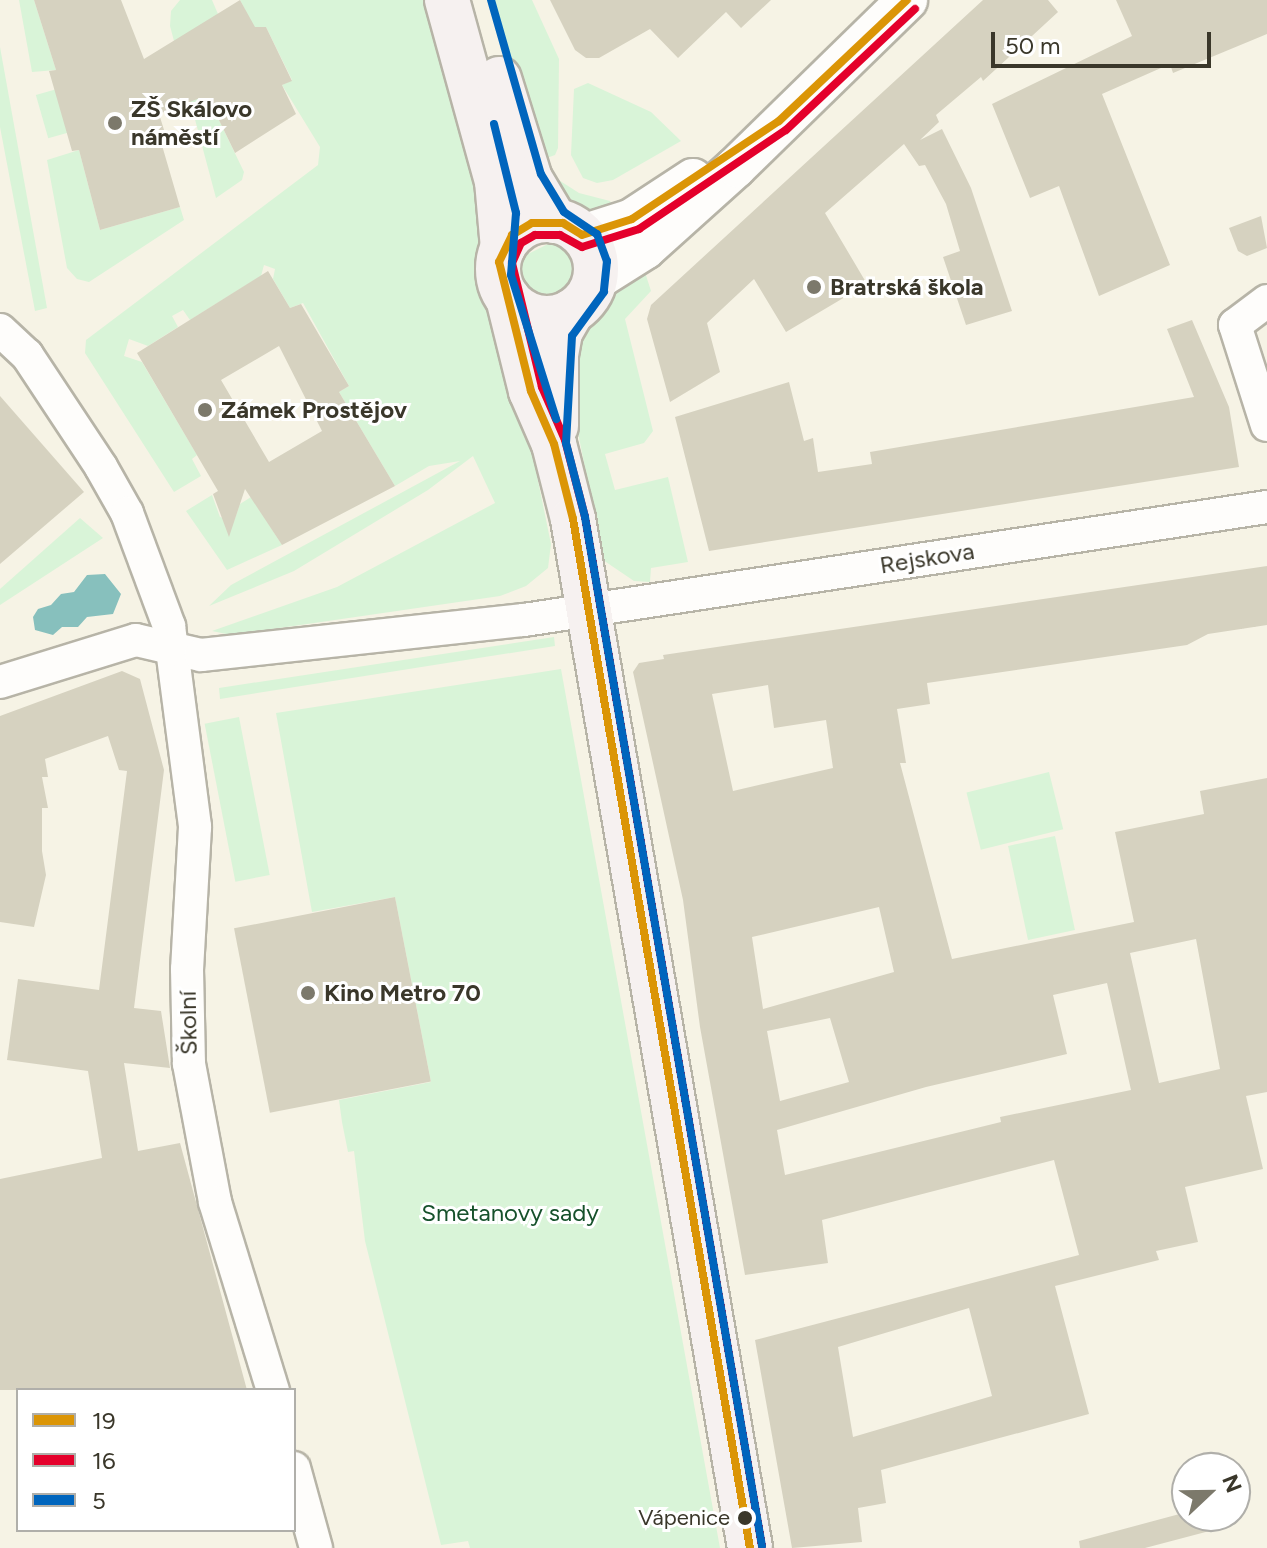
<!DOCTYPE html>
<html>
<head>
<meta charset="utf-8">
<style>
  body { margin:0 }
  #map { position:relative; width:1267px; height:1548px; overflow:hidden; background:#f6f3e5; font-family:Figtree,sans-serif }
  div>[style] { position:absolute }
  .green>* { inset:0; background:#d9f4d8; transform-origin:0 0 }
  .water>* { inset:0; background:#87c0bd }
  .building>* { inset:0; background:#d6d2c0; transform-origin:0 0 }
  .roads { filter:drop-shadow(2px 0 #b7b4a7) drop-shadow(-2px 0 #b7b4a7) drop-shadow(0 2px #b7b4a7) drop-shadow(0 -2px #b7b4a7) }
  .minor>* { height:32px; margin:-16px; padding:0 16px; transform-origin:16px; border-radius:16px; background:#fefdfb }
  .tertiary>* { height:40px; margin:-20px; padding:0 20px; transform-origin:20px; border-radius:20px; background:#fefdfb }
  .secondary>* { height:44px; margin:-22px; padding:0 22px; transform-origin:22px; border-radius:22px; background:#f6f1f0 }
  .secondary>.ring { margin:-22px; padding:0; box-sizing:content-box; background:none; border:44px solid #f6f1f0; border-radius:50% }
  .bus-1>* { height:8px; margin:-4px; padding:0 4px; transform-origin:4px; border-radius:4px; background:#db9506 }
  .bus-2>* { height:8px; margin:-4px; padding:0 4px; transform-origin:4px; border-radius:4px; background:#e4002b }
  .bus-3>* { height:8px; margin:-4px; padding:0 4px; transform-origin:4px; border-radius:4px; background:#0065bd }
  .dots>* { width:22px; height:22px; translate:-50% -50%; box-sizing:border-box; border:4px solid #fff; border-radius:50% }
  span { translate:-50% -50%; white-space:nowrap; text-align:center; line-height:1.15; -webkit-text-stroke:6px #fff; paint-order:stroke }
  .bus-label { font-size:22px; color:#3a372a }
  .right { translate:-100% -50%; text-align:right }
  .poi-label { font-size:24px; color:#3a372a; font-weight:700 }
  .left { translate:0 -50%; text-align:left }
  .street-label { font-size:24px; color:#3a372a }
  .park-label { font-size:24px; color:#16512b }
  .legend { position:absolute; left:16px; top:1388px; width:280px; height:144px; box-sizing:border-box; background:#fff; border:2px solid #b0afaa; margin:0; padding:10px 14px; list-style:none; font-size:24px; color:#3a372a }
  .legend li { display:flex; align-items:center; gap:16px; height:40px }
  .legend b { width:40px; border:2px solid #b0afaa }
  .north { position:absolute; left:1171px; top:1452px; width:80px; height:80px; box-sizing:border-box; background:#fff; border:2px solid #b0afaa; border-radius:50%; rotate:68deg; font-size:22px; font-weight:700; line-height:32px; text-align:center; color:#3a372a }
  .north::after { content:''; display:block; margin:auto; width:28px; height:36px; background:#7c796b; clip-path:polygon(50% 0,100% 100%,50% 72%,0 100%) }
  .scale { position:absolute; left:991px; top:32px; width:220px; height:36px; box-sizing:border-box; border:4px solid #3a372a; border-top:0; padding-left:10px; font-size:24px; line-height:28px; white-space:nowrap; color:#3a372a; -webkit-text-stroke:6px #fff; paint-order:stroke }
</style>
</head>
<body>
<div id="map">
  <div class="green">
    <div style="clip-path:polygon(19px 0,34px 0,56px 70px,32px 72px)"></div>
    <div style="clip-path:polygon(180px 0,212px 0,218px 14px,209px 117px,216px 114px,244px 172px,242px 180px,216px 198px,170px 26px,171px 11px)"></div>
    <div style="clip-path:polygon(240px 0,436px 0,480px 170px,480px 283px,518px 383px,551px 544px,548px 568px,526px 586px,500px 596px,231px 635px,212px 631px,337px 587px,495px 503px,473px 456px,428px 490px,294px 571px,209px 606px,231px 585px,460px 461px,429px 466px,395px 486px,339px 392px,349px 386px,303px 303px,290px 308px,273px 279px,275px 269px,264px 265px,261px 276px,190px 320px,183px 310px,172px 316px,178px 327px,148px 346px,129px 339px,124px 356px,142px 362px,197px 455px,192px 459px,201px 476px,174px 492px,85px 353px,86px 340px,318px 165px,320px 147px,282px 85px,292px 80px,266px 27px,254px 27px)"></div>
    <div style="clip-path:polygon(492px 0,532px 0,559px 59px,558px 148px,555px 155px,533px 163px)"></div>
    <div style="clip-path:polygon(0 47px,47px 308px,35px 311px,0 127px)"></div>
    <div style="clip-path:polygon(588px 83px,651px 112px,681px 141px,613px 180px,597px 183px,583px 178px,571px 155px,574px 89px)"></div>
    <div style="left:57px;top:89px;width:45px;height:22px;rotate:74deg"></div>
    <div style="clip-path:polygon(79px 150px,100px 230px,180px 207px,184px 220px,89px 282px,77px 279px,67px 268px,47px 160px)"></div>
    <div style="clip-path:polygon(554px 177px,579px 193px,610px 201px,617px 215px,598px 217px,568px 204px)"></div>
    <div style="clip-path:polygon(558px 239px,576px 257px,577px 280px,554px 301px,538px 302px,515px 282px,514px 261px)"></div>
    <div style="clip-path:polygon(643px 266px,651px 291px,625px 319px,653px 431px,644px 443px,605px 454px,615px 490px,668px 477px,688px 562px,651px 568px,650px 582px,634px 581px,603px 560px,574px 412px,569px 355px,580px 330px)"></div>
    <div style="clip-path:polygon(212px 495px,220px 517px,234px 521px,240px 504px,251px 497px,282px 545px,227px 570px,186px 511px)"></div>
    <div style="clip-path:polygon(80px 518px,103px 538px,0 605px,0 589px)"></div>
    <div style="clip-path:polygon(554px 637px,555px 646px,220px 699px,219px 688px)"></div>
    <div style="clip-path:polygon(561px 669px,720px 1548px,470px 1548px,468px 1541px,441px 1545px,365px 1241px,354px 1151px,348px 1152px,342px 1122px,339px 1100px,431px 1082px,395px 897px,312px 912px,276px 713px)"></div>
    <div style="left:239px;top:717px;width:161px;height:35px;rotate:79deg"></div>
    <div style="left:1049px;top:772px;width:59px;height:85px;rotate:76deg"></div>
    <div style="left:1055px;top:836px;width:96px;height:48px;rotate:78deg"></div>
  </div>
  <div class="water">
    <div style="clip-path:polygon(105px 574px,121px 594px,113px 614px,87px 617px,78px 627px,62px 627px,53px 635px,35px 630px,33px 617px,38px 609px,51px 605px,61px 594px,74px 592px,87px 575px)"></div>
  </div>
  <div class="building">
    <div style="clip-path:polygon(34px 0,121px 0,144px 59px,240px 0,255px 27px,266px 27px,292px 81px,282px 85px,296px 114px,235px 153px,216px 114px,209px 117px,200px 98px,159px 114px,165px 133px,159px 135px,180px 207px,100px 230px,79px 150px,72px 151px,49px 71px,56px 70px)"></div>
    <div style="clip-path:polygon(550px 0,771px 0,741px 28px,726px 12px,678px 58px,650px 29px,599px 58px,586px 58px,575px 50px)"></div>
    <div style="clip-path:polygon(983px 0,1048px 0,1058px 12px,983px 81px,981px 77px,936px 115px,939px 122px,920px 140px,942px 129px,971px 188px,1012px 311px,966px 325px,943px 257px,960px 251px,946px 204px,925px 165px,919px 166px,904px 144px,825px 213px,867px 284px,786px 332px,754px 279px,707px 323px,720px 372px,670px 402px,647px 319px,651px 305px)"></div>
    <div style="clip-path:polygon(1116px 0,1267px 0,1267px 34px,1173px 73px,1170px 64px,1102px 94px,1170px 265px,1099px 296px,1059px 186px,1030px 198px,992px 104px,1132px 36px)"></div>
    <div style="clip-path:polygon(1261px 216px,1267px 248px,1247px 256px,1238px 251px,1229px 228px)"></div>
    <div style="clip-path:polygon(evenodd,268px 271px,290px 308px,301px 304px,349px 386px,339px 392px,395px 486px,282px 545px,245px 489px,229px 537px,213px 494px,218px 491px,137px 353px,268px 271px,279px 346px,322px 431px,269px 462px,221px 380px,279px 346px)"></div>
    <div style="clip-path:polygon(1192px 320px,1229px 407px,1239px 467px,709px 551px,675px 417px,789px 382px,804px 441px,813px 438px,818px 472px,872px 464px,870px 452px,1194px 397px,1167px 329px)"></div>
    <div style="clip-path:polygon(0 396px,84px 492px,0 564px)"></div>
    <div style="clip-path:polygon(evenodd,1267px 566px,1267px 625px,1208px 634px,1187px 645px,927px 683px,930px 704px,897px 709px,906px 763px,900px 763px,952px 959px,1134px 922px,1115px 832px,1204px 814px,1200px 791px,1267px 778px,1267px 1092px,1246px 1096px,1263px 1169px,1185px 1187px,1198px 1242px,1156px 1251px,1159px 1260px,1055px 1286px,1089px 1414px,881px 1470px,886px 1503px,858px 1508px,862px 1542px,792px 1548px,755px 1340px,1079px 1255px,1054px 1160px,822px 1220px,828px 1263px,745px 1275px,700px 1027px,683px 900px,633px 672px,639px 663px,664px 659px,663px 655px,1267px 566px,768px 685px,774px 728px,826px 720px,833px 768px,733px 791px,712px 694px,768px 685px,1267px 566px,879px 907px,894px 972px,763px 1009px,752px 937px,879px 907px,1267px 566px,1196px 939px,1220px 1069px,1159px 1083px,1130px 953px,1196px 939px,1267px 566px,1107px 983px,1131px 1090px,1000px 1117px,1001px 1122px,785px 1175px,777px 1130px,926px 1087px,1067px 1054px,1053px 995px,1107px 983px,1267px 566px,830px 1018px,849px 1082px,780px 1101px,767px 1031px,830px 1018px,1267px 566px,969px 1308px,992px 1396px,853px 1437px,838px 1347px,969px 1308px)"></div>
    <div style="clip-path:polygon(122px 671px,140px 679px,164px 770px,134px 1008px,161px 1011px,170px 1068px,124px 1063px,138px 1151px,180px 1143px,247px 1390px,0 1390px,0 1179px,102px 1158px,88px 1071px,7px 1060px,18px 979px,99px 990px,127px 771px,119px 770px,108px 736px,45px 759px,48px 777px,42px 777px,48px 808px,42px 808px,42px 851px,46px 875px,34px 927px,0 922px,0 716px)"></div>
    <div style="left:395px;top:897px;width:188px;height:164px;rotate:79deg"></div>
    <div style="clip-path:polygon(1187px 1512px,1187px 1516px,1235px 1516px,1236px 1524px,1145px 1548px,1080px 1548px,1079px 1541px)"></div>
  </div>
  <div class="roads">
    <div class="minor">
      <div style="left:1267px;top:301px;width:40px;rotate:143deg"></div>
      <div style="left:1235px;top:325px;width:105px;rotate:72.3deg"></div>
      <div style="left:0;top:330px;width:37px;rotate:43deg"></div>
      <div style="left:27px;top:355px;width:134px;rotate:56.5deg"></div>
      <div style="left:101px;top:467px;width:53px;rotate:60.5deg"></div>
      <div style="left:127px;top:513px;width:121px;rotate:69.6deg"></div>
      <div style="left:169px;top:626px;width:203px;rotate:82.6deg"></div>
      <div style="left:195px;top:827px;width:142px;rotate:93.2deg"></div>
      <div style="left:187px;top:969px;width:95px;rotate:88.8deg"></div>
      <div style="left:189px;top:1064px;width:140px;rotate:79.3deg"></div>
      <div style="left:215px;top:1202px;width:197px;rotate:72.9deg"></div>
      <div style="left:0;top:682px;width:142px;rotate:-17.2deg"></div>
      <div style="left:136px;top:640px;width:67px;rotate:13deg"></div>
      <div style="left:201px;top:655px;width:325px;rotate:-6.2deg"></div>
      <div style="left:524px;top:620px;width:752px;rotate:-8.65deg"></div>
      <div style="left:294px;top:1468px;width:83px;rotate:74.6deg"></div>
    </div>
    <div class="tertiary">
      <div style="left:582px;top:235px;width:52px;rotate:-17.7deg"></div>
      <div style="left:632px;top:219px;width:73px;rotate:-33.3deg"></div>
      <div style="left:594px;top:281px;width:60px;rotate:-32.1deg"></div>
      <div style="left:645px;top:249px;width:122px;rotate:-42deg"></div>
      <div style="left:736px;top:167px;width:239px;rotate:-44.3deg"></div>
    </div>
    <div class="secondary">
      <div style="left:447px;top:0;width:188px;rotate:74.6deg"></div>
      <div style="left:497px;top:181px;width:67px;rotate:84.9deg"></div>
      <div style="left:499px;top:79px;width:105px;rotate:72.8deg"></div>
      <div style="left:530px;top:179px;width:49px;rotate:59.2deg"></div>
      <div class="ring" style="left:498px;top:220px;width:54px;height:54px"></div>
      <div style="left:508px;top:298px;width:96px;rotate:76.1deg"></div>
      <div style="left:531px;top:391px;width:58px;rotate:66.5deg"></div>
      <div style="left:554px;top:444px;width:77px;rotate:75.8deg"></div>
      <div style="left:573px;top:519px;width:1044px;rotate:80.24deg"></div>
      <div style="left:556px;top:426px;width:71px;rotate:-90deg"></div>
      <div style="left:556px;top:355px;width:23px;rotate:-80deg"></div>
      <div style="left:560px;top:332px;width:24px;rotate:-60deg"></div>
    </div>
  </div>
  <div class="bus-1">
    <div style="left:750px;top:1548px;width:1044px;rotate:-99.76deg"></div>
    <div style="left:573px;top:519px;width:77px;rotate:-104.2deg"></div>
    <div style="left:554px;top:444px;width:58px;rotate:-113.5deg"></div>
    <div style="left:531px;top:391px;width:133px;rotate:-103.9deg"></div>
    <div style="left:499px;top:262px;width:30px;rotate:-64deg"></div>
    <div style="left:512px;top:235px;width:23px;rotate:-31deg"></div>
    <div style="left:532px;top:223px;width:31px"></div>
    <div style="left:563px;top:223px;width:22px;rotate:32deg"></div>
    <div style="left:582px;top:235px;width:52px;rotate:-17.7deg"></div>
    <div style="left:632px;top:219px;width:177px;rotate:-33.7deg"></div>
    <div style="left:779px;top:121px;width:176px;rotate:-43.4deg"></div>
  </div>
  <div class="bus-2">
    <div style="left:762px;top:1546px;width:1044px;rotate:-99.76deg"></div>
    <div style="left:585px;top:517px;width:80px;rotate:-104.6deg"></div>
    <div style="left:565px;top:440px;width:58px;rotate:-113.5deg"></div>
    <div style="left:542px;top:387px;width:128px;rotate:-103.6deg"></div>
    <div style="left:512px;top:263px;width:22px;rotate:-66deg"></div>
    <div style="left:521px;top:243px;width:16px;rotate:-30deg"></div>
    <div style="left:535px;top:235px;width:25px"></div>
    <div style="left:560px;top:235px;width:25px;rotate:29deg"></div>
    <div style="left:582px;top:247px;width:60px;rotate:-17.5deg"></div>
    <div style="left:639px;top:229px;width:177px;rotate:-34deg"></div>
    <div style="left:786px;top:130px;width:177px;rotate:-43.2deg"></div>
  </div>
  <div class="bus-3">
    <div style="left:491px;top:0;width:181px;rotate:74deg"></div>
    <div style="left:541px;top:174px;width:44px;rotate:58.8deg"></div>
    <div style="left:564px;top:212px;width:40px;rotate:34deg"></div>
    <div style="left:597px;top:234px;width:29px;rotate:70deg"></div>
    <div style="left:607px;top:261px;width:31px;rotate:96deg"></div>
    <div style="left:604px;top:292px;width:54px;rotate:126deg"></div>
    <div style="left:572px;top:336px;width:107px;rotate:93.2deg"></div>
    <div style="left:566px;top:443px;width:76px;rotate:75.6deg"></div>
    <div style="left:585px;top:517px;width:1044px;rotate:80.24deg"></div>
    <div style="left:494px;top:124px;width:92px;rotate:76.1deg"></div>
    <div style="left:516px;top:213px;width:62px;rotate:94.6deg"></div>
    <div style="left:511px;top:275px;width:151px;rotate:72.6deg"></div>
  </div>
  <div class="dots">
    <div style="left:115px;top:123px;background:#7c796b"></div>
    <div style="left:814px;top:287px;background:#7c796b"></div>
    <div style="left:205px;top:410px;background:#7c796b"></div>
    <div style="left:308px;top:993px;background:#7c796b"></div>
    <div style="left:745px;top:1518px;background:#3a372a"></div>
  </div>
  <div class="bus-label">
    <span class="right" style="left:730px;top:1518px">Vápenice</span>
  </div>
  <div class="poi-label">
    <span class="left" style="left:131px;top:123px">ZŠ Skálovo<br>náměstí</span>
    <span class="left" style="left:830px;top:287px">Bratrská škola</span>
    <span class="left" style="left:221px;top:410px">Zámek Prostějov</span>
    <span class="left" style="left:324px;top:993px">Kino Metro 70</span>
  </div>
  <div class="street-label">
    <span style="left:927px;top:558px;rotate:-9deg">Rejskova</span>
    <span style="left:188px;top:1023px;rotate:-91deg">Školní</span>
  </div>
  <div class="park-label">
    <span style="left:510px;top:1213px">Smetanovy sady</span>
  </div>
  <ul class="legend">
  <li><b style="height:10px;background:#db9506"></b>19</li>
  <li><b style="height:10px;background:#e4002b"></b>16</li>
  <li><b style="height:10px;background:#0065bd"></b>5</li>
  </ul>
  <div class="north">N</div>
  <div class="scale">50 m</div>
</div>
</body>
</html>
